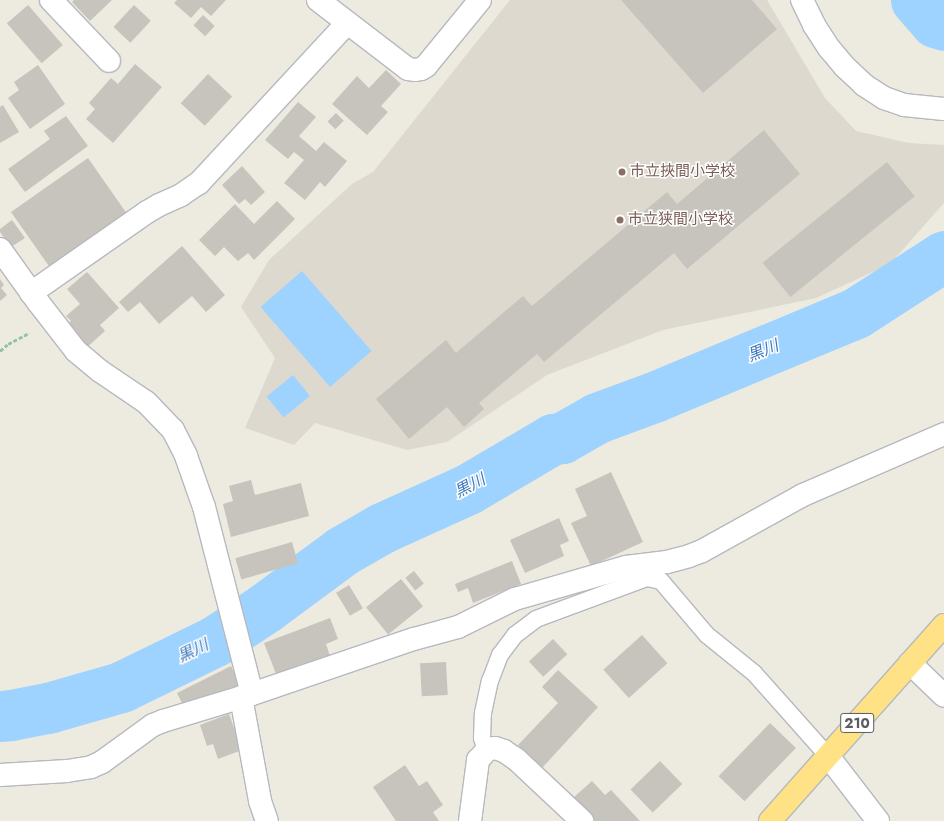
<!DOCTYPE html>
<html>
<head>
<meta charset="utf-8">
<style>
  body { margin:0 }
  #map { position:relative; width:944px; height:821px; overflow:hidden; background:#edeae0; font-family:Jost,"Noto Sans JP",sans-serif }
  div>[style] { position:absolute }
  .education>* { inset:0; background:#ddd9cf }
  .water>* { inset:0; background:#9ed3ff; transform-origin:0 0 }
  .river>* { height:51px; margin:-25.5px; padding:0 25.5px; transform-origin:25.5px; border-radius:25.5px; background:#9ed3ff }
  .building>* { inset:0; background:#c7c4bd; transform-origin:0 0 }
  .path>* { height:2.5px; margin-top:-1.25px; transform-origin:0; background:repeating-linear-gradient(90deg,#93c4a2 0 4px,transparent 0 6px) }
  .roads { filter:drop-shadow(1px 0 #b6b9be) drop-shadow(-1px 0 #b6b9be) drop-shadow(0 1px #b6b9be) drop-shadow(0 -1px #b6b9be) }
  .lane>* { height:16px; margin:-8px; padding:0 8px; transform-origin:8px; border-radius:8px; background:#fff }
  .street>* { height:22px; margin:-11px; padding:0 11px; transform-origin:11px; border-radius:11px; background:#fff }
  .secondary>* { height:22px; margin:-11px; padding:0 11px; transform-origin:11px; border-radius:11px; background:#fff }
  .highway>* { height:22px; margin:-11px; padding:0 11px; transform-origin:11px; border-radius:11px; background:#ffe285 }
  .dots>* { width:11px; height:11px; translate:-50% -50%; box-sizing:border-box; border:2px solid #fff; border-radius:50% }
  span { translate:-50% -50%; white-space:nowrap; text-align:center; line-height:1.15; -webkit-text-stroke:3px #fff; paint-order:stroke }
  .shield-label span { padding:1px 3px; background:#fff; border:1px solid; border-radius:3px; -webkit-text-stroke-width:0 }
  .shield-label { font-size:14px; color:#595d62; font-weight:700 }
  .education-label { font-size:15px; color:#785e54 }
  .left { translate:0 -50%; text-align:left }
  .water-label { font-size:16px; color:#3c78bc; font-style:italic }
</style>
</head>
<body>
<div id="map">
  <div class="education">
    <div style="clip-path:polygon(510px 0,767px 0,825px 98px,856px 131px,909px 143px,944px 145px,944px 203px,890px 264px,816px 298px,663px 330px,547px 375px,447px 442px,407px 450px,315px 423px,294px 445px,245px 428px,275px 358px,241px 307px,269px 260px,352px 184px,373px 172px)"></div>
  </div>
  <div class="water">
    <div style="left:302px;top:271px;width:106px;height:55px;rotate:49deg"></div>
    <div style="left:293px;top:375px;width:27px;height:34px;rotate:51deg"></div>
  </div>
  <div class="river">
    <div style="left:916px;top:0;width:29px;rotate:49deg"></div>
    <div style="left:935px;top:22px;width:9px;rotate:18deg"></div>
    <div style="left:0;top:716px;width:11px;rotate:-5deg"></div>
    <div style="left:11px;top:715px;width:38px;rotate:-11deg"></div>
    <div style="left:48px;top:708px;width:76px;rotate:-16deg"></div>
    <div style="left:121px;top:687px;width:105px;rotate:-26.1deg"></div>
    <div style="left:215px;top:641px;width:60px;rotate:-33.4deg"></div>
    <div style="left:265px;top:608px;width:96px;rotate:-36.5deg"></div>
    <div style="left:342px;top:551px;width:46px;rotate:-29.9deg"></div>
    <div style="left:382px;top:528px;width:94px;rotate:-24.4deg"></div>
    <div style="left:468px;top:489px;width:99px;rotate:-30.5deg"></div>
    <div style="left:553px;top:439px;width:9px;rotate:-6deg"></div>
    <div style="left:562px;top:438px;width:40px;rotate:-29.7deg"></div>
    <div style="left:597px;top:418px;width:61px;rotate:-20.2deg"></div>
    <div style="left:654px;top:397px;width:219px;rotate:-22.6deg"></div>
    <div style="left:856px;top:313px;width:105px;rotate:-32.9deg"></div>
  </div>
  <div class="building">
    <div style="clip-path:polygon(74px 0,112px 0,90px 21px,72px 2px)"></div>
    <div style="clip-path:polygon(177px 0,226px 0,211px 16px,201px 7px,191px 18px,174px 3px)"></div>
    <div style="clip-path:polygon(621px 0,752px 0,777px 29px,703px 93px)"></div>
    <div style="left:28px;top:5px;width:53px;height:28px;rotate:49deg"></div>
    <div style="left:134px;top:5px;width:23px;height:30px;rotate:43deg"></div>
    <div style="left:203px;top:15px;width:16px;height:14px;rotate:43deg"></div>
    <div style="clip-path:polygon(135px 64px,162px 87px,113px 143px,86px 119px,95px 109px,89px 103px,111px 78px,118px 84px)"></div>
    <div style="clip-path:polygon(38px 65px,65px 104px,30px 129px,8px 98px,19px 90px,14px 82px)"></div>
    <div style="clip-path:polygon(386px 70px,401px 84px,381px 106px,388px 112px,367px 135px,332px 104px,357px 76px,369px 88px)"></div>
    <div style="left:208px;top:74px;width:33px;height:40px;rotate:43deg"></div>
    <div style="clip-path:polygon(298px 102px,316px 117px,299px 136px,316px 151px,324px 142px,347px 161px,325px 187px,320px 182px,305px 200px,284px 183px,304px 160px,294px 152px,288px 159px,265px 140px)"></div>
    <div style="clip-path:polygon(3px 105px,19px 132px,0 143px,0 107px)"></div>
    <div style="left:336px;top:113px;width:11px;height:12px;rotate:45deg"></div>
    <div style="clip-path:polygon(66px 116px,88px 146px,25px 192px,8px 169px,50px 139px,44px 131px)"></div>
    <div style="clip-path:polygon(764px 130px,800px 174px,687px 269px,674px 253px,544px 362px,537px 354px,479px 403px,484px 409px,464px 427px,447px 407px,409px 439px,376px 399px,446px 340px,456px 353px,523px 296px,532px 306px,667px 192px,677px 204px)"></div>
    <div style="left:88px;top:158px;width:67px;height:94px;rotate:55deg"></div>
    <div style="left:887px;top:162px;width:44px;height:160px;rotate:51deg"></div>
    <div style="clip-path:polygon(242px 166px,265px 192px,251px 205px,245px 199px,239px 204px,222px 185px)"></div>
    <div style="clip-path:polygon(277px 201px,295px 219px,254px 260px,248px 253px,238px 261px,224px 247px,215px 256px,199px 240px,235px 204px,254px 224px)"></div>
    <div style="clip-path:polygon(12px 220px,25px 238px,11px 247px,0 232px,0 229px)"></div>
    <div style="clip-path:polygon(182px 246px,225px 295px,206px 312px,192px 296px,159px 324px,140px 302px,128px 312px,119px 302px)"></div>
    <div style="clip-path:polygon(87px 272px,119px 308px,100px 325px,105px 331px,83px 351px,63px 327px,71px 321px,66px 316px,80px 304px,67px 289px)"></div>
    <div style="clip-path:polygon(0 279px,4px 285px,1px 288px,7px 295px,0 301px)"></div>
    <div style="clip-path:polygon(611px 472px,643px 542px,591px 566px,571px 523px,587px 516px,575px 489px)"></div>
    <div style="clip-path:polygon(251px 480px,255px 495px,301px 483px,309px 516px,231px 537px,223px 504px,233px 501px,229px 486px)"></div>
    <div style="clip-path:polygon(559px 518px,569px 541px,560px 545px,564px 556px,525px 573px,510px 540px)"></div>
    <div style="left:292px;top:542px;width:22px;height:59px;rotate:74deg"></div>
    <div style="clip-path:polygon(512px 561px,521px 584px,473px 603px,468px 588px,458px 592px,455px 584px)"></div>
    <div style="left:414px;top:571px;width:16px;height:11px;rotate:52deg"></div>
    <div style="left:401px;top:579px;width:35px;height:45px;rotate:51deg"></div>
    <div style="left:349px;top:585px;width:27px;height:15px;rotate:59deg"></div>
    <div style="clip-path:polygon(330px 618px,338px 639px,326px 644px,331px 659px,278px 679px,264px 643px)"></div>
    <div style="left:642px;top:635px;width:38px;height:52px;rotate:48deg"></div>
    <div style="left:553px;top:639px;width:21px;height:33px;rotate:47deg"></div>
    <div style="left:446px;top:662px;width:33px;height:26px;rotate:87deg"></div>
    <div style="clip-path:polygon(231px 666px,242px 690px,200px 705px,197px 698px,183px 705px,177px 693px)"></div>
    <div style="clip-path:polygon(558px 670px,598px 707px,542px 768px,518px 745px,558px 703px,542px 687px)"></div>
    <div style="clip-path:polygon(229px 714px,242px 750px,218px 759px,213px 744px,207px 746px,200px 725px)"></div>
    <div style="left:770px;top:723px;width:36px;height:74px;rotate:44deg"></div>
    <div style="left:660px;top:761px;width:32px;height:41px;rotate:46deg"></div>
    <div style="clip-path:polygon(405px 765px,419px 786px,427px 781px,443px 805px,433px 812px,439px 821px,396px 821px,373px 787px)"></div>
    <div style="clip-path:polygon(592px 781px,605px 795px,611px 790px,640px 821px,595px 821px,573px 798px)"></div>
  </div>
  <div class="path">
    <div style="left:0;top:351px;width:11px;rotate:-41deg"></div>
    <div style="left:8px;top:344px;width:24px;rotate:-28deg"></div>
  </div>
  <div class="roads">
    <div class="lane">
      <div style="left:486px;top:751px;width:14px;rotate:-107deg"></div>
      <div style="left:482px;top:738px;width:25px;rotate:-88deg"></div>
      <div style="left:483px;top:713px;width:33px;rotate:-78deg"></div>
      <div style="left:490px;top:681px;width:28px;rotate:-69deg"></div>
      <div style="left:500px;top:655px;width:25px;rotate:-53deg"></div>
      <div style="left:515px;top:635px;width:26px;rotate:-37deg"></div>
      <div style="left:536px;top:619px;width:118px;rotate:-20.3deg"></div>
      <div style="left:647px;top:578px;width:14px;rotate:12deg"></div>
      <div style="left:661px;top:581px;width:71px;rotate:49.6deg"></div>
      <div style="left:707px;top:635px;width:60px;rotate:39deg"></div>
      <div style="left:754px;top:673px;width:111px;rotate:48.3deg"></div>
    </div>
    <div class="street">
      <div style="left:51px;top:0;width:84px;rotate:46.4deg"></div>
      <div style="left:318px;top:0;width:113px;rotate:37.5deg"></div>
      <div style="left:408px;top:69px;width:7px;rotate:8deg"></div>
      <div style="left:415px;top:70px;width:6px;rotate:-9deg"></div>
      <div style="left:421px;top:69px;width:6px;rotate:-31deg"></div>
      <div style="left:426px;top:66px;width:85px;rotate:-50.7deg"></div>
      <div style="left:0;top:249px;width:65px;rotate:54.4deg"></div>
      <div style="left:38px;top:302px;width:62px;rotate:52.2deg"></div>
      <div style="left:76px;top:351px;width:31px;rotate:40deg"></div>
      <div style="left:100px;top:371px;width:55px;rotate:34deg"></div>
      <div style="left:146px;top:402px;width:39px;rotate:46deg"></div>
      <div style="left:173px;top:430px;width:29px;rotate:63deg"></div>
      <div style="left:186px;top:456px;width:54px;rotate:70.6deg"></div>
      <div style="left:204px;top:507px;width:193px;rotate:75.6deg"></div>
      <div style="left:31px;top:293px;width:141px;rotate:-34.9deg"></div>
      <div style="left:147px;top:212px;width:14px;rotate:-30deg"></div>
      <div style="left:159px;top:205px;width:24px;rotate:-24deg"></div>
      <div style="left:181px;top:195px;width:22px;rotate:-34deg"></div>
      <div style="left:199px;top:183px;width:218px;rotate:-47.2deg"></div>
      <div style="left:910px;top:663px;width:47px;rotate:44.1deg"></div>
      <div style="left:241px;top:697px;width:106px;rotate:79.6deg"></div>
      <div style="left:260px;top:801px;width:21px;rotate:71deg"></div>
      <div style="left:828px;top:756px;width:82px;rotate:52.4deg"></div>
      <div style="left:0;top:775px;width:67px;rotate:-3.4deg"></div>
      <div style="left:67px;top:771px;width:24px;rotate:-9deg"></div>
      <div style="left:91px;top:767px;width:12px;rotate:-24deg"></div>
      <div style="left:102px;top:762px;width:63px;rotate:-36deg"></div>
      <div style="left:153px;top:725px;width:11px;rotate:-22deg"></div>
      <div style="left:163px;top:721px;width:93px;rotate:-16.9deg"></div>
      <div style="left:252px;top:694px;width:171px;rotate:-18.8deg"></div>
      <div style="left:414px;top:639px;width:46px;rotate:-15.3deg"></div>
      <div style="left:458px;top:627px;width:64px;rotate:-26.2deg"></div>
      <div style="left:515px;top:599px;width:116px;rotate:-16.1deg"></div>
      <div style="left:626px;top:567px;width:41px;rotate:-7deg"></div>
      <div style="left:667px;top:562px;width:23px;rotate:-15deg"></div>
      <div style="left:689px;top:556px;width:14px;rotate:-21deg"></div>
      <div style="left:702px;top:551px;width:115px;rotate:-29deg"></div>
      <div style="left:803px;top:495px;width:154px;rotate:-23.4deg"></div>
      <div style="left:470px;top:821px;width:62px;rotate:-82.5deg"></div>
      <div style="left:478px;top:760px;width:15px;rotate:-48deg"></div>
      <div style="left:488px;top:749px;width:7px;rotate:-8deg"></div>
      <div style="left:495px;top:748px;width:9px;rotate:18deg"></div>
      <div style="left:504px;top:751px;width:14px;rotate:34deg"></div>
      <div style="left:516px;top:759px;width:91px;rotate:43.2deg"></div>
    </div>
    <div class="secondary">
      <div style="left:802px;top:0;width:28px;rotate:64deg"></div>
      <div style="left:814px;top:25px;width:27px;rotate:57deg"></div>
      <div style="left:829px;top:48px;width:25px;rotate:50deg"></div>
      <div style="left:845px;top:67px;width:26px;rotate:43deg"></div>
      <div style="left:864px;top:85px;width:24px;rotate:33deg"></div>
      <div style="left:884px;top:98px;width:21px;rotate:19deg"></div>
      <div style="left:904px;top:105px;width:40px;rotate:5.7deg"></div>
    </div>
    <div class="highway">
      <div style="left:770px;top:821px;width:262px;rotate:-48.4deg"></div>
    </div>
  </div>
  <div class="dots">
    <div style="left:622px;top:172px;background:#8d6e63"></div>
    <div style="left:620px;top:220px;background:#8d6e63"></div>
  </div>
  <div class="shield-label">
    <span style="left:857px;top:723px">210</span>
  </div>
  <div class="education-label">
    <span class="left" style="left:630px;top:172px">市立挾間小学校</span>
    <span class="left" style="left:628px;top:220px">市立狭間小学校</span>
  </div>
  <div class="water-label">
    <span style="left:763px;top:351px;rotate:-22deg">黒川</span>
    <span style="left:470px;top:486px;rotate:-28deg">黒川</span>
    <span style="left:193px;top:651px;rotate:-26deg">黒川</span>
  </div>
</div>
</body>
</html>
